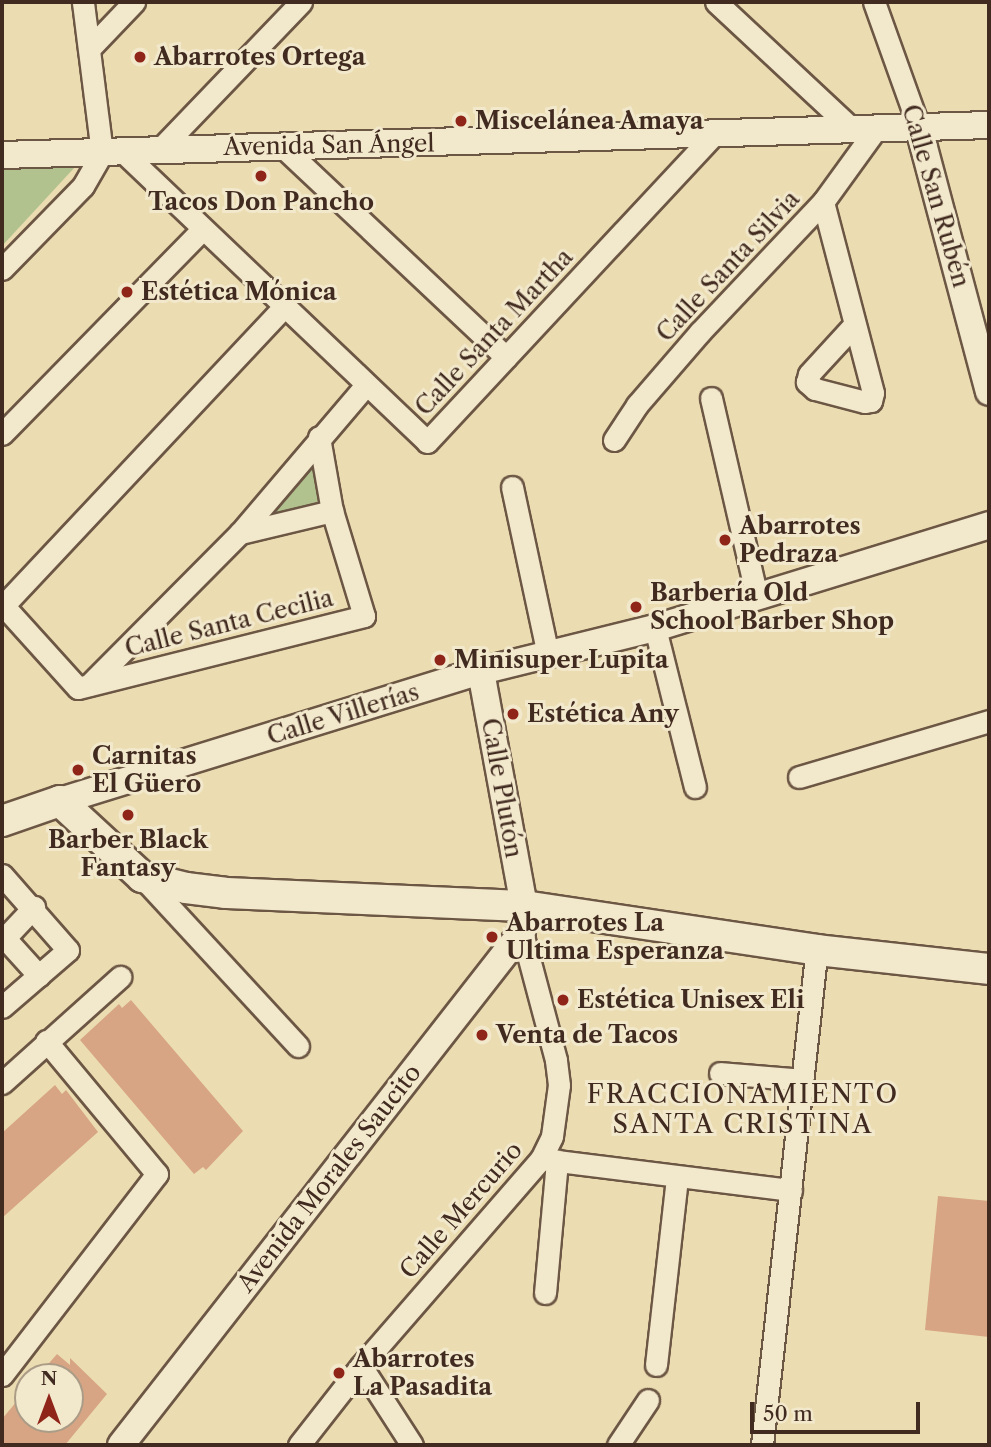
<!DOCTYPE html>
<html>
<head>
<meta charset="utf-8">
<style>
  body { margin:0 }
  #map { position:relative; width:991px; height:1447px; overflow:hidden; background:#ebdcb1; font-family:"Libre Caslon Text",serif }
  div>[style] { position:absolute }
  .green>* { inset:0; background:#b2c28f }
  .building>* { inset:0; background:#d7a583 }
  .roads { filter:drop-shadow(2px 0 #6c5644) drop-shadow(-2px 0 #6c5644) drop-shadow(0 2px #6c5644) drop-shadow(0 -2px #6c5644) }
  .minor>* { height:21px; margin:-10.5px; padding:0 10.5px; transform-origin:10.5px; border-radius:10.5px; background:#f2e8cc }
  .tertiary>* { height:26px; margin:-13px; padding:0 13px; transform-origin:13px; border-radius:13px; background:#f2e8cc }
  .secondary>* { height:30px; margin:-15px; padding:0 15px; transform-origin:15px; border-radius:15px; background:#f2e8cc }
  .dots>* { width:19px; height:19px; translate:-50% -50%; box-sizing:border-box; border:4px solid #f2e8cc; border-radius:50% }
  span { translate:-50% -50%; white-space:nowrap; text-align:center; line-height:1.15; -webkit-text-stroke:6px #f2e8cc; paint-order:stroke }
  .poi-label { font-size:24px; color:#412a1f; font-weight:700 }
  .left { translate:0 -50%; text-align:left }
  .street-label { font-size:24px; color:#412a1f }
  .neighbourhood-label { font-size:26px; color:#412a1f; letter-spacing:2px }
  .frame { position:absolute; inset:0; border:4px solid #412a1f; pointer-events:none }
  .north { position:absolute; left:14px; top:1363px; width:70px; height:70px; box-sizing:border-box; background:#f2e8cc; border:2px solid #ab9c87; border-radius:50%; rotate:0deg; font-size:19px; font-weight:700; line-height:28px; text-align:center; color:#412a1f }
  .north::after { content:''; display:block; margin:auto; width:24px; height:32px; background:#8f2418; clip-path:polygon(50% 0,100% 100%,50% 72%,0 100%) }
  .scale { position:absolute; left:750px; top:1402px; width:170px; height:32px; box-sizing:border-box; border:4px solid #412a1f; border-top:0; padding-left:9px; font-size:21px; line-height:24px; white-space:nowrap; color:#412a1f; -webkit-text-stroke:5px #f2e8cc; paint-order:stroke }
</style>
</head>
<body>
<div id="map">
  <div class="green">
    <div style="clip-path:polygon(2px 167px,75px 167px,2px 246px)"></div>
    <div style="clip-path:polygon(317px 446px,327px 509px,253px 526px)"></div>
  </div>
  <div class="building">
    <div style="clip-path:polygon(131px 1000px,243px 1131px,206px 1170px,203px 1167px,194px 1174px,80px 1040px,119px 1004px,122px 1008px)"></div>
    <div style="clip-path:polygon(55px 1085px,62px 1094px,66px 1090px,98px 1132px,2px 1218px,2px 1133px)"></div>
    <div style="clip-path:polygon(938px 1196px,989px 1201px,989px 1337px,925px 1330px)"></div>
    <div style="clip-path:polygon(57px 1354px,70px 1365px,70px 1358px,107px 1394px,65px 1445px,2px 1445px,2px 1419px,28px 1388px,28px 1419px,70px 1419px,70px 1377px,37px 1377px)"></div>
  </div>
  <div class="roads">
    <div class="minor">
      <div style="left:716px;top:2px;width:182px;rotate:43deg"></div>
      <div style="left:874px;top:2px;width:131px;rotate:70.3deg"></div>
      <div style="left:90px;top:48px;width:64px;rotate:-46.3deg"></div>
      <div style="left:162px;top:147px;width:201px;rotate:-46.2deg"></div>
      <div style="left:284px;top:148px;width:305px;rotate:43.3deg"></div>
      <div style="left:123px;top:152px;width:420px;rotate:43.6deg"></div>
      <div style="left:427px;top:442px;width:420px;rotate:-47deg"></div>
      <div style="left:823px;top:202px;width:197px;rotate:75.3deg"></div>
      <div style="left:873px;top:393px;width:8px;rotate:104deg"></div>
      <div style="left:871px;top:401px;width:6px;rotate:171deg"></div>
      <div style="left:865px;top:402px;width:52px;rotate:-165.4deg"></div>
      <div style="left:815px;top:389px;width:11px;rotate:-139deg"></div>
      <div style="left:807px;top:382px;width:8px;rotate:-76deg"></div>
      <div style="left:809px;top:374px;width:67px;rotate:-47.4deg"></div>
      <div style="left:2px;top:269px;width:116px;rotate:-45.7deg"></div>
      <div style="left:83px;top:186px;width:38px;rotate:-60deg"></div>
      <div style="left:102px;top:153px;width:152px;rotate:-97.2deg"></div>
      <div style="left:711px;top:398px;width:205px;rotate:77deg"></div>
      <div style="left:2px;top:434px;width:287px;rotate:-45.6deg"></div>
      <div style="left:614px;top:440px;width:42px;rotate:-56.7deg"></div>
      <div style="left:637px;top:405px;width:96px;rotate:-49.2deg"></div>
      <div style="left:700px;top:332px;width:179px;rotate:-46.6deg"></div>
      <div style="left:823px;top:202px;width:94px;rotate:-54.1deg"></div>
      <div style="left:512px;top:487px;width:172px;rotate:77.9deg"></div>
      <div style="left:240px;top:533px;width:95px;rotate:-13.4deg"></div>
      <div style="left:2px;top:604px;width:113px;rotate:47.9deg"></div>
      <div style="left:78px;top:688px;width:295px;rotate:-14.1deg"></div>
      <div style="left:364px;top:616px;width:110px;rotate:-106.9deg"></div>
      <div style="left:332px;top:511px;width:75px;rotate:-100deg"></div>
      <div style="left:3px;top:606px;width:410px;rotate:-46.8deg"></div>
      <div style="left:655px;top:628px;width:164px;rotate:75.9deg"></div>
      <div style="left:89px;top:685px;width:214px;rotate:-45.2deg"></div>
      <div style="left:240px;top:533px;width:193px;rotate:-49.6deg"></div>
      <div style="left:799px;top:777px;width:198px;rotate:-16.4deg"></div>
      <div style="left:2px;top:875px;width:100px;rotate:48.7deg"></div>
      <div style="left:68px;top:950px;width:87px;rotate:139.2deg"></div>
      <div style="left:142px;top:877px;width:230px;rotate:47.3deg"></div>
      <div style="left:2px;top:935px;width:55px;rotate:47.9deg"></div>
      <div style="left:2px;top:941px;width:47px;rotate:-46.7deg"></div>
      <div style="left:720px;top:1073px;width:83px;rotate:4.8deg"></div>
      <div style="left:2px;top:1083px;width:159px;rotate:-41.9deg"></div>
      <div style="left:541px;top:1159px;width:252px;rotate:7.1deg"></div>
      <div style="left:545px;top:1293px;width:133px;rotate:-84.8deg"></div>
      <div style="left:656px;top:1365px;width:189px;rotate:-83.6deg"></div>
      <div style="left:361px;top:1366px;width:94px;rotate:57.2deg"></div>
      <div style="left:2px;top:1375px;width:254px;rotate:-52.4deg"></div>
      <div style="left:157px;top:1174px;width:173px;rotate:-129.8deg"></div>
      <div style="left:299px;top:1445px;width:100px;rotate:-51.9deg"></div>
      <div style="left:361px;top:1366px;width:274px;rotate:-49deg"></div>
      <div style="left:541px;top:1159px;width:25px;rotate:-64deg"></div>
      <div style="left:552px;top:1136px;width:51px;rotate:-82.2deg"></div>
      <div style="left:559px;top:1085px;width:25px;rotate:-97deg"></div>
      <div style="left:556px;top:1060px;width:132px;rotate:-104.9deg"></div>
      <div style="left:618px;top:1445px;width:54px;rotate:-56.3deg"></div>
      <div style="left:762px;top:1445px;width:498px;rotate:-83.7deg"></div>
    </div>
    <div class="tertiary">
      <div style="left:918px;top:125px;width:276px;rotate:75.1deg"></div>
      <div style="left:2px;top:155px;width:987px;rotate:-1.74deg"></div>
      <div style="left:60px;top:801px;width:441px;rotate:-17.2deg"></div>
      <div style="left:481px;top:671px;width:179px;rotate:-13.9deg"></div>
      <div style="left:655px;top:628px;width:350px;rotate:-17.1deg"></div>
      <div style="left:121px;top:1445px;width:651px;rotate:-51.99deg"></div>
      <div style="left:522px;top:932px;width:26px;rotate:-86deg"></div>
      <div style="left:524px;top:906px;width:239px;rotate:-100.4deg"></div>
    </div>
    <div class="secondary">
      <div style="left:2px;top:821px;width:61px;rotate:-19deg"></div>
      <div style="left:60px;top:801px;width:112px;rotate:42.8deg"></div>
      <div style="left:142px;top:877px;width:45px;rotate:14deg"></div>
      <div style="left:186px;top:888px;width:39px;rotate:7deg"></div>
      <div style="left:225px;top:893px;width:299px;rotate:2.5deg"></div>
      <div style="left:524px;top:906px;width:296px;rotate:8.5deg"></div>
      <div style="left:817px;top:950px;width:173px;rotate:6.3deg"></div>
    </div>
  </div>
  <div class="dots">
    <div style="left:140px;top:57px;background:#8f2418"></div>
    <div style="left:461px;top:121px;background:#8f2418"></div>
    <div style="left:261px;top:176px;background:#8f2418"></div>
    <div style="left:127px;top:292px;background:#8f2418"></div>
    <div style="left:725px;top:540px;background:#8f2418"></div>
    <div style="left:636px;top:607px;background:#8f2418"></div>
    <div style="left:440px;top:660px;background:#8f2418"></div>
    <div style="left:513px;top:714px;background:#8f2418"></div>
    <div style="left:78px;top:770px;background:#8f2418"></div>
    <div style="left:128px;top:815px;background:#8f2418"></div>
    <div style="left:492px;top:937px;background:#8f2418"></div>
    <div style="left:563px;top:1000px;background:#8f2418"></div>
    <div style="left:482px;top:1035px;background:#8f2418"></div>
    <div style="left:339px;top:1373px;background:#8f2418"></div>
  </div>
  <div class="poi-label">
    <span class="left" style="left:154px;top:57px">Abarrotes Ortega</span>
    <span class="left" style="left:475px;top:121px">Miscelánea Amaya</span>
    <span style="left:261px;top:202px">Tacos Don Pancho</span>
    <span class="left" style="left:141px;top:292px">Estética Mónica</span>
    <span class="left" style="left:739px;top:540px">Abarrotes<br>Pedraza</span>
    <span class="left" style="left:650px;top:607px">Barbería Old<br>School Barber Shop</span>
    <span class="left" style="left:454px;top:660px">Minisuper Lupita</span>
    <span class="left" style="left:527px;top:714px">Estética Any</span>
    <span class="left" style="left:92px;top:770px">Carnitas<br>El Güero</span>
    <span style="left:128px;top:854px">Barber Black<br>Fantasy</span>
    <span class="left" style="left:506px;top:937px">Abarrotes La<br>Ultima Esperanza</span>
    <span class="left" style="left:577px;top:1000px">Estética Unisex Eli</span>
    <span class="left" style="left:496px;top:1035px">Venta de Tacos</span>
    <span class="left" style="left:353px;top:1373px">Abarrotes<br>La Pasadita</span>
  </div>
  <div class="street-label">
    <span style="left:329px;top:145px;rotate:-1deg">Avenida San Ángel</span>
    <span style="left:936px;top:196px;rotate:74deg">Calle San Rubén</span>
    <span style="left:728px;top:266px;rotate:-47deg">Calle Santa Silvia</span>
    <span style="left:494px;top:332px;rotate:-47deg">Calle Santa Martha</span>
    <span style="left:229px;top:623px;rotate:-14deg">Calle Santa Cecilia</span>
    <span style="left:343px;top:714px;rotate:-17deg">Calle Villerías</span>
    <span style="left:502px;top:788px;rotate:80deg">Calle Plutón</span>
    <span style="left:329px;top:1178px;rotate:-52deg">Avenida Morales Saucito</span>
    <span style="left:461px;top:1210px;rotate:-49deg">Calle Mercurio</span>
  </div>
  <div class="neighbourhood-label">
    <span style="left:743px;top:1110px">FRACCIONAMIENTO<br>SANTA CRISTINA</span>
  </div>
  <div class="frame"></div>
  <div class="north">N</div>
  <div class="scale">50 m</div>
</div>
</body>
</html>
